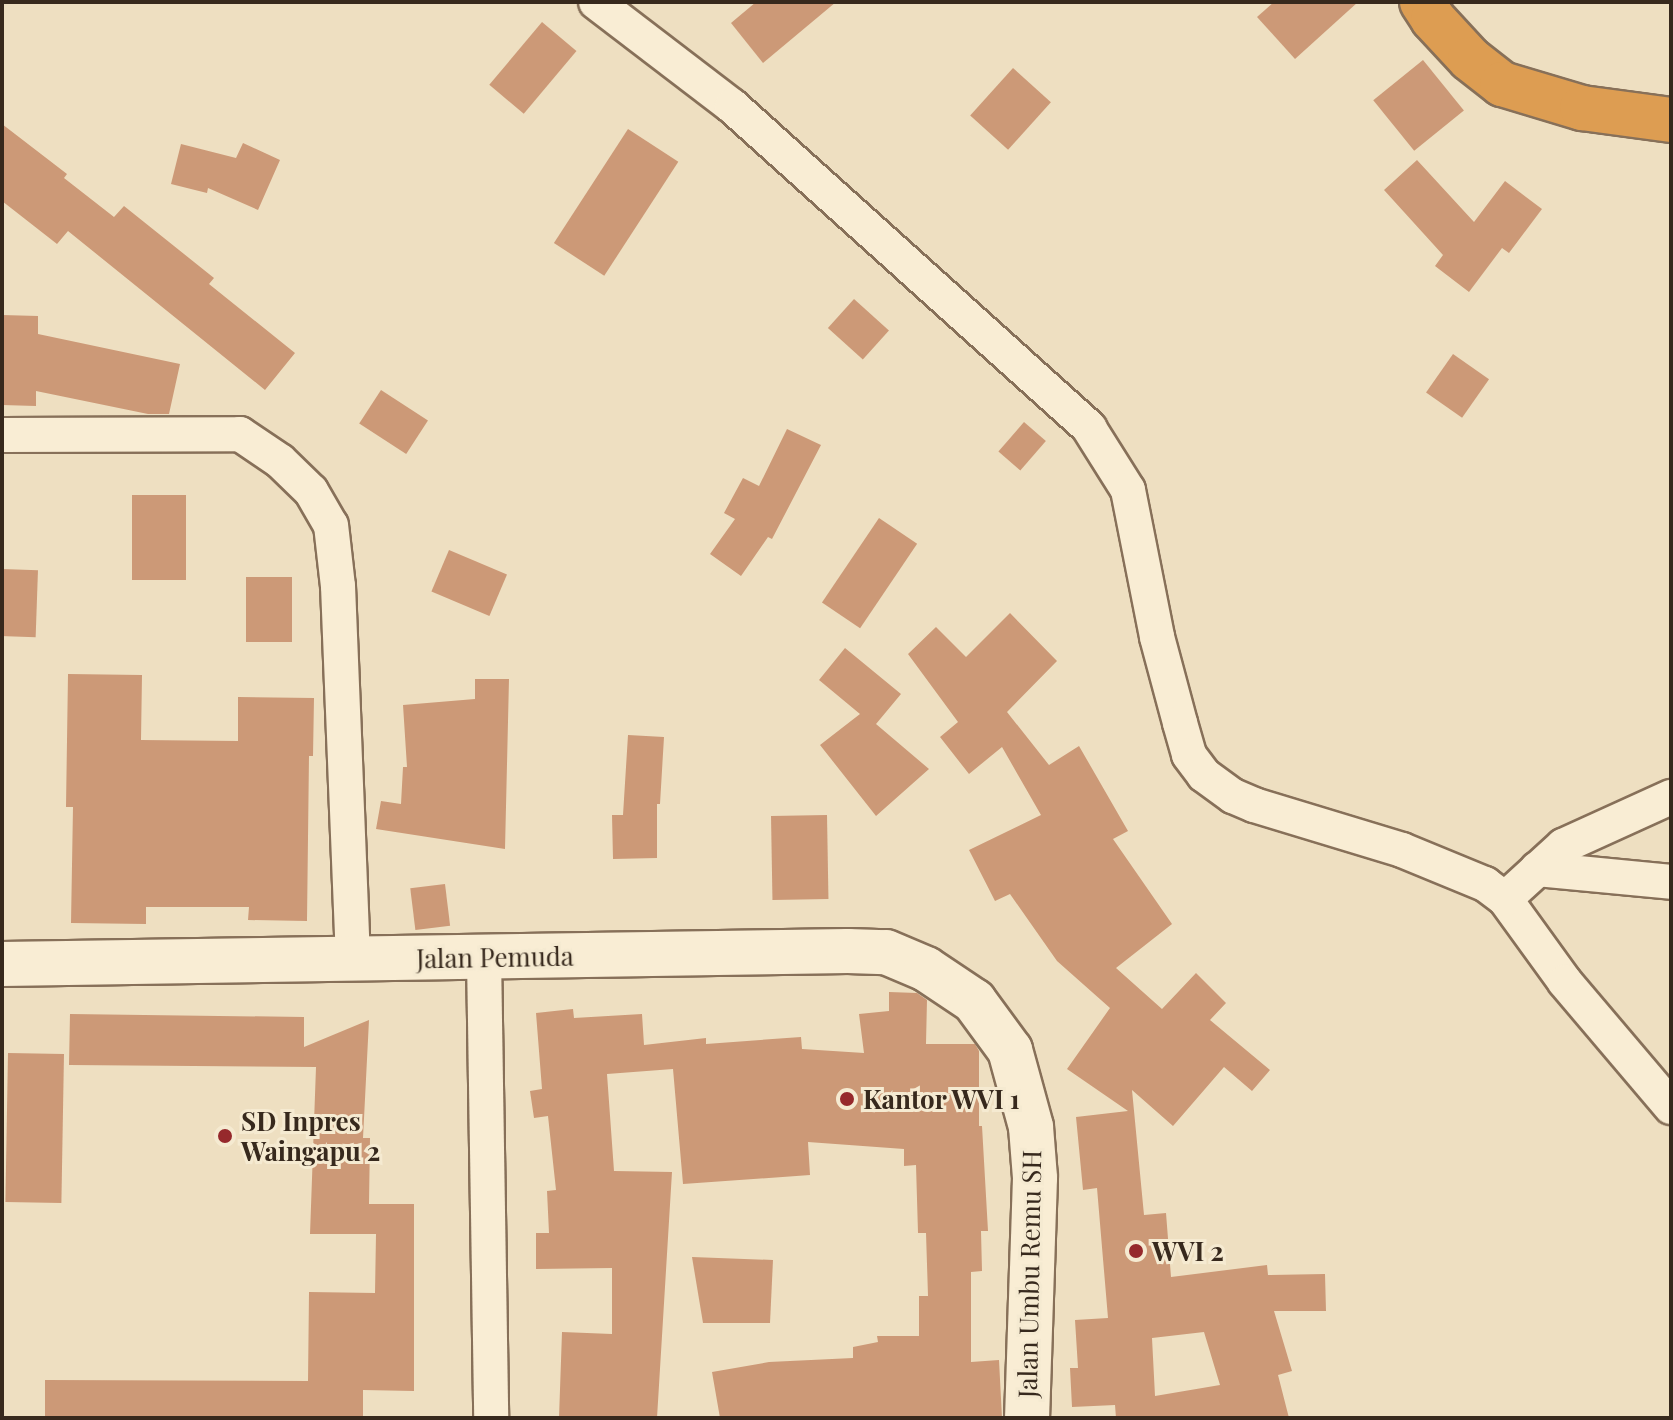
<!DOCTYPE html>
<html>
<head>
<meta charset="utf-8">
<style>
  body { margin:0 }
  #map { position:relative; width:1673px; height:1420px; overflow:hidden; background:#eedfc1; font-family:"Playfair Display",serif }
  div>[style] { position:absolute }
  .building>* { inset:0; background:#c97; transform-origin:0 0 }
  .roads { filter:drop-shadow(2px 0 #877059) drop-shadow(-2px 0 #877059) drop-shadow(0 2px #877059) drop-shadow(0 -2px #877059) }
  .street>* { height:34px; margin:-17px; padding:0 17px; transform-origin:17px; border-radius:17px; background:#f9edd4 }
  .secondary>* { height:44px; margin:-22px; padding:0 22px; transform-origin:22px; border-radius:22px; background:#f9edd4 }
  .highway>* { height:44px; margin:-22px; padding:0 22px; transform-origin:22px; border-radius:22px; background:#dd9d52 }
  .dots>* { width:22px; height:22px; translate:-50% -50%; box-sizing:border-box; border:4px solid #f5ead1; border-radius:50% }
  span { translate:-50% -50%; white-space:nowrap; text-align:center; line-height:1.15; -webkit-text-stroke:6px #f5ead1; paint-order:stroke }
  .street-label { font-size:26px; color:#37291d }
  .poi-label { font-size:26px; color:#37291d; font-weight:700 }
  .left { translate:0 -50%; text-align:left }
  .frame { position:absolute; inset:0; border:4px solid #37291d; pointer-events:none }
</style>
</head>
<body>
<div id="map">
  <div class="building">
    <div style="clip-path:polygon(756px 2px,836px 2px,763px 63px,731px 23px)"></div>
    <div style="clip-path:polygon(1274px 2px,1358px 2px,1295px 59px,1257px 17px)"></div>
    <div style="left:542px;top:22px;width:45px;height:82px;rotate:40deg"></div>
    <div style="left:1423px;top:60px;width:65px;height:64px;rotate:51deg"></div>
    <div style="left:1013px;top:68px;width:51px;height:64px;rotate:42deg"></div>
    <div style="clip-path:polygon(2px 124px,67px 174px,64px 178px,114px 217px,124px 206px,214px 278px,209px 284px,295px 353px,265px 390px,68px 231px,57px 244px,2px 201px)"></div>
    <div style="left:628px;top:129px;width:60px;height:136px;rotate:33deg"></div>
    <div style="clip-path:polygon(243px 143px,280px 160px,258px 210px,208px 188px,207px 193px,171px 184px,181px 144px,236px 158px)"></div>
    <div style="clip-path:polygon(1417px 160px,1474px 222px,1505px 181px,1542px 209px,1509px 253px,1502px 248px,1469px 292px,1435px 266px,1443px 255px,1384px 190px)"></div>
    <div style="left:854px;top:299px;width:47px;height:39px;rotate:42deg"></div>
    <div style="clip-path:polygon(2px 315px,38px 316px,38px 334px,180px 364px,169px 414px,148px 414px,36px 391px,36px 406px,2px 405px)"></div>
    <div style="left:1453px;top:354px;width:44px;height:47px;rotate:35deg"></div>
    <div style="left:381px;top:390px;width:56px;height:40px;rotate:33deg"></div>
    <div style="left:1024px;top:422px;width:29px;height:39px;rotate:41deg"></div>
    <div style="clip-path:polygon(787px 429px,821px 445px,772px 539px,768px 537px,741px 576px,710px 554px,735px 519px,724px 513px,743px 478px,759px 486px)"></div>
    <div style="left:132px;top:495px;width:54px;height:85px"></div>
    <div style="left:879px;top:518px;width:46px;height:102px;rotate:34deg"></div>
    <div style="left:449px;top:550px;width:63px;height:45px;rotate:23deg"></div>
    <div style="left:2px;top:569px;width:36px;height:67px;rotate:2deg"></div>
    <div style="left:246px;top:577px;width:46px;height:65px"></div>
    <div style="clip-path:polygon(evenodd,1010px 613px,1057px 661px,1007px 712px,1049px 765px,1079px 746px,1128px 831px,1113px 839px,1172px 924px,1116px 968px,1162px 1009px,1196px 973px,1226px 1003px,1210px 1020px,1270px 1070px,1252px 1091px,1224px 1067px,1173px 1126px,1132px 1090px,1144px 1215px,1166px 1213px,1171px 1277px,1267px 1265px,1268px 1275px,1325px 1274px,1326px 1311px,1274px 1311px,1292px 1371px,1278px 1375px,1289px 1418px,1116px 1418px,1115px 1405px,1072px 1407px,1070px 1368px,1078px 1368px,1075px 1320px,1108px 1318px,1097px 1188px,1083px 1190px,1076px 1117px,1128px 1111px,1067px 1069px,1110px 1008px,1057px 961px,1010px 894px,995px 901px,969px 850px,1041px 815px,1002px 747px,969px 774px,940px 737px,958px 722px,908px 654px,936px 627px,966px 657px,1010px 613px,1204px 1332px,1220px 1385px,1155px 1396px,1152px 1338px,1204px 1332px)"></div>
    <div style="clip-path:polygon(845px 648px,901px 694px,876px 724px,929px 769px,876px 816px,820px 745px,860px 714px,819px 680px)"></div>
    <div style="clip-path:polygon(68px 674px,142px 675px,141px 740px,238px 741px,238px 697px,314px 698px,313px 756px,309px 756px,307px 921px,248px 920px,249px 907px,146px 907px,146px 924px,71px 923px,73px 807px,66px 807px)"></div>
    <div style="clip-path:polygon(475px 679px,509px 679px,505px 849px,376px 829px,381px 801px,401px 804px,403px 767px,407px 767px,403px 705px,475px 699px)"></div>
    <div style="clip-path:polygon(628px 735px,664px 737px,660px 804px,657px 804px,657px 858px,613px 859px,612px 815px,623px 815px)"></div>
    <div style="left:827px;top:815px;width:84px;height:56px;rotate:89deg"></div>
    <div style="left:445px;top:884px;width:42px;height:35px;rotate:83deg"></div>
    <div style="clip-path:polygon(889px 992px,917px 993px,927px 1000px,926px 1044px,975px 1044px,979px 1051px,979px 1126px,982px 1126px,988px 1231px,981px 1231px,982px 1271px,971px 1272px,971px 1362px,999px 1360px,1002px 1418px,720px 1418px,712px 1372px,769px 1362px,853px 1358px,853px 1347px,878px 1342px,877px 1336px,919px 1336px,919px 1296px,928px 1296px,926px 1233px,918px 1233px,916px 1165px,904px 1166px,904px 1149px,808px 1142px,810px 1175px,683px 1184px,673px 1069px,607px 1074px,614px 1171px,672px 1172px,657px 1418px,559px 1418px,562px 1332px,612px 1334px,612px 1268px,536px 1269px,536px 1233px,549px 1233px,547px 1191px,556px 1190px,548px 1116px,534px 1118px,530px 1091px,542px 1089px,536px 1013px,573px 1009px,574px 1018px,642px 1014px,644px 1045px,706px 1038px,706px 1044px,801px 1037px,802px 1049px,864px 1053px,859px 1014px,889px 1011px)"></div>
    <div style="clip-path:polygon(70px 1014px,304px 1017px,304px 1047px,369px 1020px,363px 1138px,370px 1138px,369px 1204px,414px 1204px,414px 1391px,363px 1390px,363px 1418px,45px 1418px,45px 1380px,308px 1381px,309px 1292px,375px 1293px,376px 1234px,310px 1234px,316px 1067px,69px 1065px)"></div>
    <div style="left:8px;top:1053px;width:56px;height:149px;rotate:1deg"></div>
    <div style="clip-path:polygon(692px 1257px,773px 1260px,770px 1323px,703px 1323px)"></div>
  </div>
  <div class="roads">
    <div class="street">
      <div style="left:596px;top:2px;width:171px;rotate:37.4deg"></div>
      <div style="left:732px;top:106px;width:481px;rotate:42deg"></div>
      <div style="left:1089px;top:428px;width:73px;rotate:57.8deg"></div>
      <div style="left:1128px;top:490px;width:150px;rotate:78.8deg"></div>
      <div style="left:1157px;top:637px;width:89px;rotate:75deg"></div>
      <div style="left:1180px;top:723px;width:33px;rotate:74deg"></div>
      <div style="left:1189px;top:755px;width:25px;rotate:53deg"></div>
      <div style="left:1204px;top:775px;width:36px;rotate:36deg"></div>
      <div style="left:1233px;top:796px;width:23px;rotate:23deg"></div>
      <div style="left:1254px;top:805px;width:155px;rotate:16.9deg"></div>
      <div style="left:1402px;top:850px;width:90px;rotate:22.3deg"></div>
      <div style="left:1485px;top:884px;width:25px;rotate:37deg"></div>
      <div style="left:1505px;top:899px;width:102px;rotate:54.1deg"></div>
      <div style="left:1565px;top:982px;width:164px;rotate:49.7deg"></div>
      <div style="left:2px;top:435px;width:238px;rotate:-0.2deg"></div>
      <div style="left:240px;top:434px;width:48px;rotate:34deg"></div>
      <div style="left:280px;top:461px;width:43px;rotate:44.1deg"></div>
      <div style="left:311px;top:491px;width:39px;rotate:60deg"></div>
      <div style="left:331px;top:525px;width:61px;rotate:83.5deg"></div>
      <div style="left:338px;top:586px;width:373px;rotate:87.7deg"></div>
      <div style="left:1537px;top:869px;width:135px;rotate:5.5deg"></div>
      <div style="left:1505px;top:899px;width:79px;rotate:-42.4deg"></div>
      <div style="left:1563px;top:846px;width:119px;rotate:-24.4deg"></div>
      <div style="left:484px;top:957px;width:461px;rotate:89.1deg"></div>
    </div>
    <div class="secondary">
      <div style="left:2px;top:964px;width:846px;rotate:-0.88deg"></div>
      <div style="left:848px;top:951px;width:38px;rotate:2deg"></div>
      <div style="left:886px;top:952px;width:43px;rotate:23deg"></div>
      <div style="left:926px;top:969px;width:58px;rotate:33.7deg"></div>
      <div style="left:974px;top:1001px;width:61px;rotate:53.7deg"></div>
      <div style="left:1010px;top:1050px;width:80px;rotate:74.7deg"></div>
      <div style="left:1031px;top:1127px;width:51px;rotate:85.5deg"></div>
      <div style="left:1035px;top:1178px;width:240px;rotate:91.9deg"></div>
    </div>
    <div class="highway">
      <div style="left:1422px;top:2px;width:20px;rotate:57deg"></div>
      <div style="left:1433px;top:19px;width:54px;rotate:47.2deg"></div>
      <div style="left:1470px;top:59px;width:41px;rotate:38deg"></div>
      <div style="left:1502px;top:84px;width:84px;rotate:16.7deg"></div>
      <div style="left:1582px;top:108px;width:90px;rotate:7.7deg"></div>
    </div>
  </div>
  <div class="dots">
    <div style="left:847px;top:1099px;background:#96292c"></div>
    <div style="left:225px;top:1136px;background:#96292c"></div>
    <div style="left:1136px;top:1251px;background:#96292c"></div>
  </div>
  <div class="street-label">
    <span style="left:495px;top:957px;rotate:-1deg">Jalan Pemuda</span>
    <span style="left:1029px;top:1274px;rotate:-89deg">Jalan Umbu Remu SH</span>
  </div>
  <div class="poi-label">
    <span class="left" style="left:863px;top:1099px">Kantor WVI 1</span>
    <span class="left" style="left:241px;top:1136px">SD Inpres<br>Waingapu 2</span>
    <span class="left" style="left:1152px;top:1251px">WVI 2</span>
  </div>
  <div class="frame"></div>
</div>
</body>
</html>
